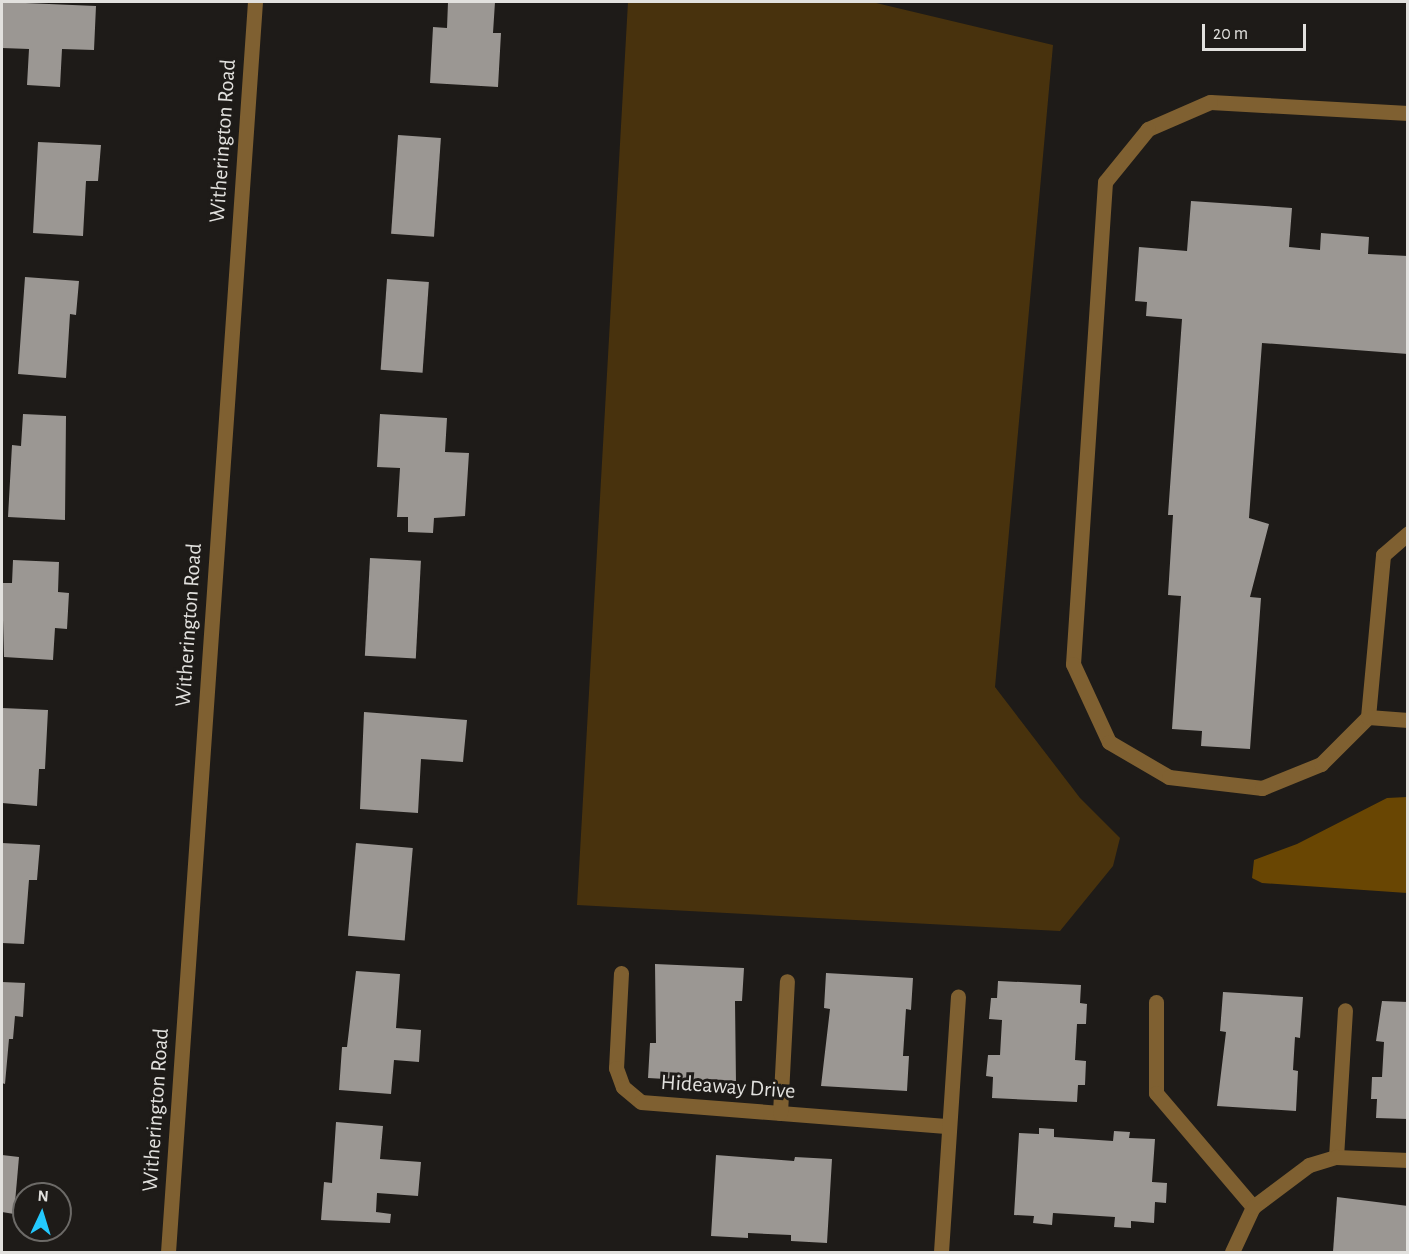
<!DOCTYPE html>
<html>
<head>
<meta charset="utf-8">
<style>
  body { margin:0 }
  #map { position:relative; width:1409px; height:1254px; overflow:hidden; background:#1e1b18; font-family:"Alegreya Sans",sans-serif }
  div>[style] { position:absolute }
  .green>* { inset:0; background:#48320d }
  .water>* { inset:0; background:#694603 }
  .building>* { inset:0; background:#9b9793; transform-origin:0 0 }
  .minor>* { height:15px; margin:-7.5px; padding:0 7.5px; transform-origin:7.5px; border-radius:7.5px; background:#7f6031 }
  span { translate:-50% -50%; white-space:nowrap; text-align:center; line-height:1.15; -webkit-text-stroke:6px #1e1b18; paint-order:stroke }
  .street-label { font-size:22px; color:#e2e1de }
  .frame { position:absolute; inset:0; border:3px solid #e2e1de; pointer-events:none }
  .north { position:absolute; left:12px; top:1182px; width:60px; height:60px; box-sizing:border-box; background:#1e1b18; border:2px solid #6c6a67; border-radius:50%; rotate:4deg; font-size:16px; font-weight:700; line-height:24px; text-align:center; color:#e2e1de }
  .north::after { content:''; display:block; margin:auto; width:21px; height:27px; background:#23c9fe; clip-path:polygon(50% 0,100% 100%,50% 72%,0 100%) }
  .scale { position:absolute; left:1202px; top:24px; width:104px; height:27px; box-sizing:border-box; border:3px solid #e2e1de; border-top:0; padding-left:8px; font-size:18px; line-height:21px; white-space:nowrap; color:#e2e1de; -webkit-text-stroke:4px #1e1b18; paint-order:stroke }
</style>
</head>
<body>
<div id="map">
  <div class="green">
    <div style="clip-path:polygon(628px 2px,872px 2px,1053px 45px,995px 687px,1080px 798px,1120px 838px,1113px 866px,1060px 931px,577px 905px)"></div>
  </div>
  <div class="water">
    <div style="clip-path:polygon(1407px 797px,1407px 893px,1262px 883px,1252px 878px,1254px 860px,1297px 844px,1387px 798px)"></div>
  </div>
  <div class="building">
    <div style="clip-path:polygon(2px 2px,96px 6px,94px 50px,62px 49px,60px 87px,27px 85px,29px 49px,2px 48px)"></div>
    <div style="clip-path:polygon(448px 2px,495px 2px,493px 33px,501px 33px,498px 87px,430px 83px,433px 27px,447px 28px)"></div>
    <div style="left:398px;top:135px;width:43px;height:99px;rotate:4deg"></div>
    <div style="clip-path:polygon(38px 142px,101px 145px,98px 181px,86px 181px,83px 236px,33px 233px)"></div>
    <div style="clip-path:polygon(1191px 201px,1292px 208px,1289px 247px,1320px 250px,1321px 233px,1369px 237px,1368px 254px,1408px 256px,1408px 354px,1262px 343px,1249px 518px,1269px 524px,1250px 597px,1261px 598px,1250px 749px,1201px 746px,1202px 731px,1172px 729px,1181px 596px,1168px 595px,1173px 515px,1168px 515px,1182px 319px,1146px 316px,1147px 302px,1135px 301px,1139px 247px,1187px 251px)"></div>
    <div style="clip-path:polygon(25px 277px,79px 281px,76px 315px,70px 314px,66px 378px,18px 374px)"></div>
    <div style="left:387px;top:279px;width:42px;height:91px;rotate:4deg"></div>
    <div style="clip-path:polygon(23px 414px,66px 416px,65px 520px,8px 517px,12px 445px,21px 446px)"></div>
    <div style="clip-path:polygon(380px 414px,447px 418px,445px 452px,469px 453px,465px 516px,434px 518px,433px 533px,408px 532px,408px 517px,397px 517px,400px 468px,377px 467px)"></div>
    <div style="left:370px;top:558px;width:51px;height:98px;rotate:3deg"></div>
    <div style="clip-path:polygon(13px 560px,59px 562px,58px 592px,69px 593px,67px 629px,55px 628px,53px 660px,4px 657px,2px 583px,12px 583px)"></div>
    <div style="clip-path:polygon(2px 708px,48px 710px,45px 769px,39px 769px,37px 806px,2px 803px)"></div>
    <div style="clip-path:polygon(364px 712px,467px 720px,463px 762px,421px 759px,418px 813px,360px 809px)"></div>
    <div style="clip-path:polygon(2px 843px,40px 845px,37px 880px,29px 880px,24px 944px,2px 943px)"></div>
    <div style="left:356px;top:843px;width:57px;height:93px;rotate:5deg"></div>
    <div style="clip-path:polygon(655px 964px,744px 968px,742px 1001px,735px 1001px,736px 1083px,648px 1078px,650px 1043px,656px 1043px)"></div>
    <div style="clip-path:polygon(356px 971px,400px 974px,396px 1028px,421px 1030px,419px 1062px,394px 1060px,391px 1094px,339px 1090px,342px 1047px,347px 1047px)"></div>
    <div style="clip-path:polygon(826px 973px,913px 978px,911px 1010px,906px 1009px,903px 1056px,909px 1056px,907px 1091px,821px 1086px,830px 1009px,824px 1008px)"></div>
    <div style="clip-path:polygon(998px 981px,1081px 985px,1080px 1003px,1087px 1004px,1086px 1024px,1077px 1024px,1075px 1060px,1086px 1061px,1085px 1085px,1078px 1085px,1077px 1102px,992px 1098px,993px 1077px,986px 1076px,988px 1055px,1000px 1055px,1002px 1020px,989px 1019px,991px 998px,997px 998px)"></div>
    <div style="clip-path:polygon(2px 982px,25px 983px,23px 1017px,15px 1016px,13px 1039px,9px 1039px,5px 1084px,2px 1083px)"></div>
    <div style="clip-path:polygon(1223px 992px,1303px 997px,1300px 1038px,1295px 1037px,1293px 1070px,1298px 1071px,1296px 1111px,1217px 1106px,1226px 1032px,1220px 1031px)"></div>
    <div style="clip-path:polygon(1382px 1001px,1408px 1002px,1408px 1119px,1376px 1118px,1377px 1099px,1371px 1099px,1372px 1077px,1382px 1077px,1384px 1042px,1376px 1041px)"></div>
    <div style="clip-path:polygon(336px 1122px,383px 1126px,380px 1159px,421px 1162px,418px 1196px,377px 1193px,376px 1212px,391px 1214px,390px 1223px,321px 1220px,324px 1182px,332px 1183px)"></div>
    <div style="clip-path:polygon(1039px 1128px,1054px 1129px,1054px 1137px,1113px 1141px,1114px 1131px,1130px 1132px,1129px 1138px,1155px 1139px,1152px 1182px,1167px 1183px,1166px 1203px,1155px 1202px,1154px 1223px,1131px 1221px,1131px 1228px,1114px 1227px,1115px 1217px,1053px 1213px,1052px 1225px,1033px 1223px,1034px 1216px,1014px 1215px,1019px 1133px,1039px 1134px)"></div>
    <div style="clip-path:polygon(2px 1155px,19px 1157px,14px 1214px,2px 1212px)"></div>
    <div style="clip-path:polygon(716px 1155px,794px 1161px,795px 1157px,832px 1159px,827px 1243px,791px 1241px,791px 1235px,748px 1233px,748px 1238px,711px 1236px)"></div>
    <div style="clip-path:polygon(1337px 1197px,1408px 1206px,1408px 1252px,1333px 1252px)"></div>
  </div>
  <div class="minor">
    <div style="left:1408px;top:113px;width:198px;rotate:-176.8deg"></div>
    <div style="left:1210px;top:102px;width:68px;rotate:156.5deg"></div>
    <div style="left:1148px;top:129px;width:68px;rotate:129.1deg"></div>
    <div style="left:1105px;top:182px;width:483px;rotate:93.8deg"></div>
    <div style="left:1073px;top:664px;width:86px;rotate:65.2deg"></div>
    <div style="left:1109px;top:742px;width:69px;rotate:30.3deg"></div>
    <div style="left:1169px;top:777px;width:94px;rotate:6.7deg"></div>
    <div style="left:1262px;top:788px;width:64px;rotate:-22.1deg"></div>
    <div style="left:1321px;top:764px;width:66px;rotate:-45deg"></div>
    <div style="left:1368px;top:717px;width:163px;rotate:-84.7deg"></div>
    <div style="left:1383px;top:555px;width:33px;rotate:-41deg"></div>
    <div style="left:1368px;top:717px;width:40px;rotate:4.3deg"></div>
    <div style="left:621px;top:973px;width:95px;rotate:93deg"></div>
    <div style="left:616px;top:1068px;width:20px;rotate:70deg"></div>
    <div style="left:623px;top:1087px;width:23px;rotate:40deg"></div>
    <div style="left:641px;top:1102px;width:309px;rotate:4.5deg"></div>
    <div style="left:1156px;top:1002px;width:91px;rotate:90deg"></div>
    <div style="left:1156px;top:1093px;width:150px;rotate:49.6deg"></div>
    <div style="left:780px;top:1113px;width:132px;rotate:-87deg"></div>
    <div style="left:1336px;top:1157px;width:147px;rotate:-86.5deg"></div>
    <div style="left:168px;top:1252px;width:1253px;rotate:-86.02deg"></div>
    <div style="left:941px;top:1252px;width:256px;rotate:-86.2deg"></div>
    <div style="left:1232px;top:1252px;width:50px;rotate:-65deg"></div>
    <div style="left:1253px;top:1207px;width:70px;rotate:-36.9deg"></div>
    <div style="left:1309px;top:1165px;width:28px;rotate:-17deg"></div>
    <div style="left:1336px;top:1157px;width:72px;rotate:2.4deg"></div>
  </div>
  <div class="street-label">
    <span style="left:223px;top:141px;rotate:-86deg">Witherington Road</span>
    <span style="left:189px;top:625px;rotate:-86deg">Witherington Road</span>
    <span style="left:728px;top:1087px;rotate:4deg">Hideaway Drive</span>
    <span style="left:156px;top:1110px;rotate:-86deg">Witherington Road</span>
  </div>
  <div class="frame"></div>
  <div class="north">N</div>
  <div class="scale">20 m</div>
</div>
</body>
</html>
